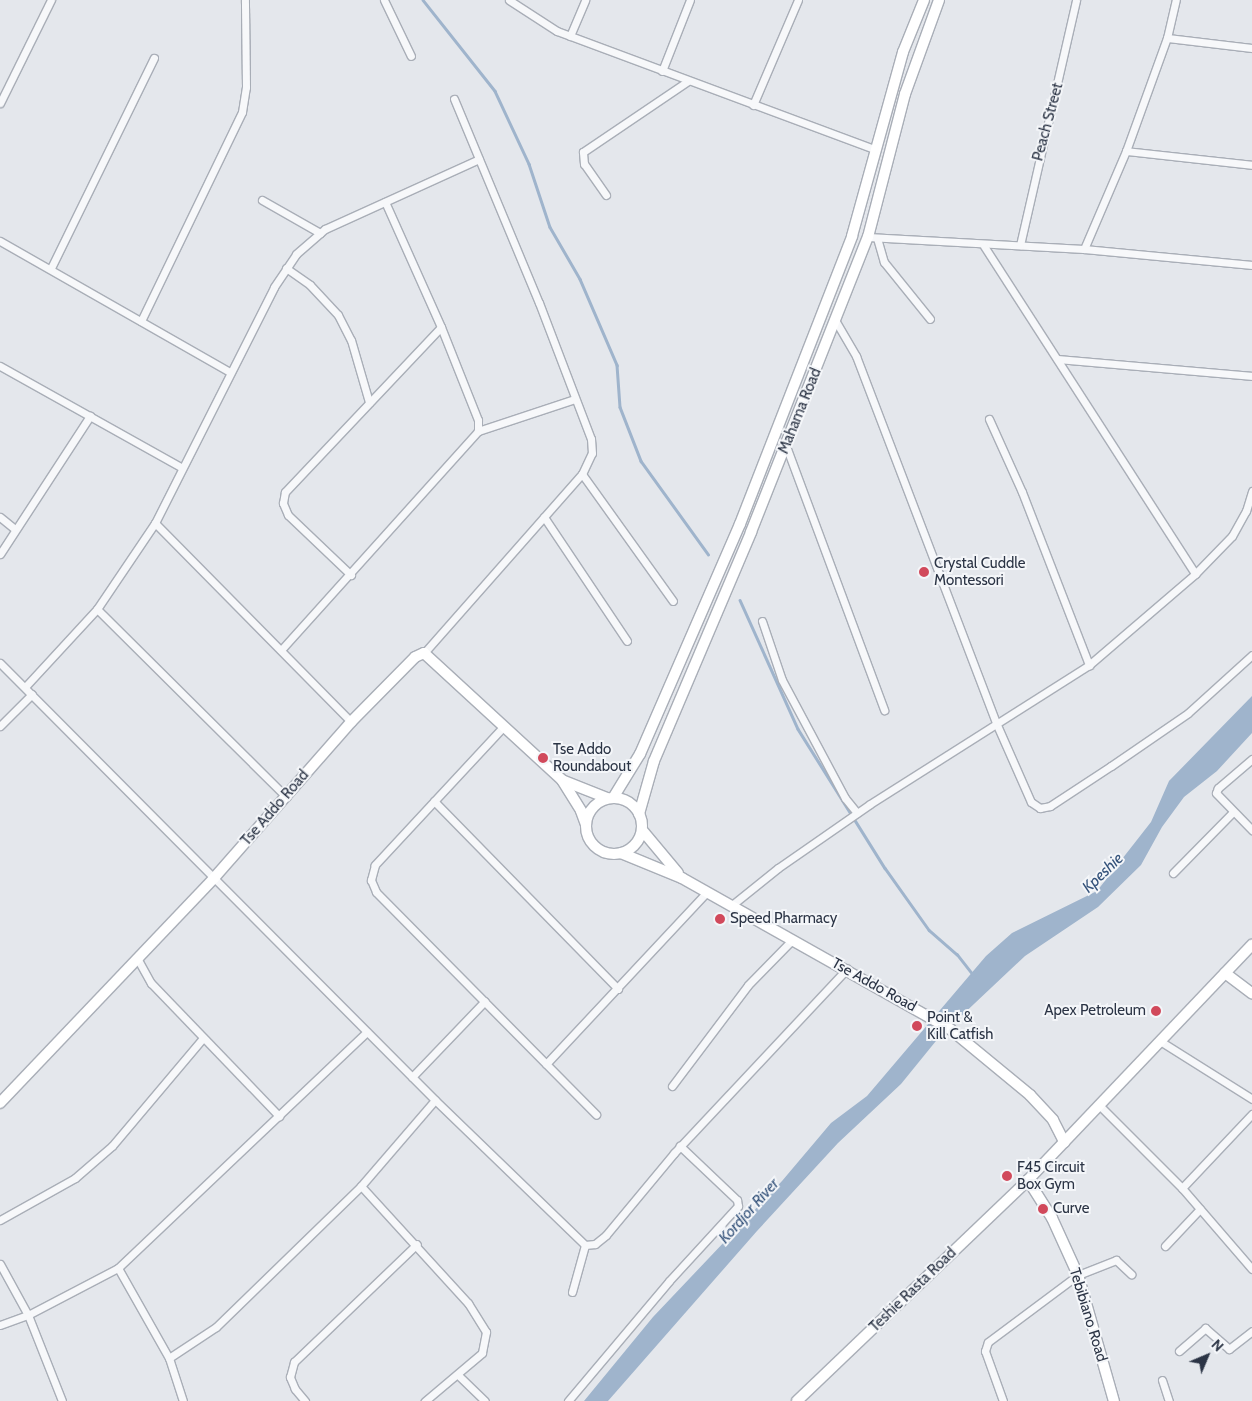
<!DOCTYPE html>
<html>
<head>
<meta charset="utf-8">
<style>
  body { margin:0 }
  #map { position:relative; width:1252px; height:1401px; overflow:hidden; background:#e4e7ec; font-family:Cabin,sans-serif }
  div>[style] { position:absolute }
  .water>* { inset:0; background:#9fb4cc }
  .stream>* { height:2.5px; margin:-1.25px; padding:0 1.25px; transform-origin:1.25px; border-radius:1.25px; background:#9fb4cc }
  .roads { filter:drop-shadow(1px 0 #a9aeb7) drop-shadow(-1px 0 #a9aeb7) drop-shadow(0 1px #a9aeb7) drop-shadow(0 -1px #a9aeb7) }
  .street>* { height:7px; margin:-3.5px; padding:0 3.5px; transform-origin:3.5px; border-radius:3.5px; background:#f7f8fa }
  .secondary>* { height:10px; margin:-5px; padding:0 5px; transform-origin:5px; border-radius:5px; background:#fff }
  .secondary>.ring { margin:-5px; padding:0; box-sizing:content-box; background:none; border:10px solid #fff; border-radius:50% }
  .dots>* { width:14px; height:14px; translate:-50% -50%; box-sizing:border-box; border:2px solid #f4f6f9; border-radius:50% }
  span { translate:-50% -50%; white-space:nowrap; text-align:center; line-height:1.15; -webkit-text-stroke:4px #f4f6f9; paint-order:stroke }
  .street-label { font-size:15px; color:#2b3445 }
  .poi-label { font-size:15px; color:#2b3445 }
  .left { translate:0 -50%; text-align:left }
  .right { translate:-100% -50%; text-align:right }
  .water-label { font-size:16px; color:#34527a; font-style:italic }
  .north { position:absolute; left:1182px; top:1331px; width:50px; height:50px; -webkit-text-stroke:4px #f4f6f9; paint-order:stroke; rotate:45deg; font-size:14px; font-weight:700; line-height:20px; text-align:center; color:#2b3445 }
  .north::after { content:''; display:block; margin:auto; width:18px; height:22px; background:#2b3445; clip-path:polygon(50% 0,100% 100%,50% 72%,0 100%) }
</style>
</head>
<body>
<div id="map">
  <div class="water">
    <div style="clip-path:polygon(1252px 696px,1252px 733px,1217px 771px,1184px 797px,1162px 827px,1141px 865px,1098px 907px,1025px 956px,940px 1036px,901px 1084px,838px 1143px,757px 1231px,608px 1401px,584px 1401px,653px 1317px,782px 1181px,831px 1123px,867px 1096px,986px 956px,1012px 933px,1097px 891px,1151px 822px,1169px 781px)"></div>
  </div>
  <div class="stream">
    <div style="left:423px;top:0;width:116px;rotate:51.6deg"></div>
    <div style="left:495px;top:91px;width:81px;rotate:65deg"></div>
    <div style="left:529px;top:164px;width:66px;rotate:71.6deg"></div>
    <div style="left:550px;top:227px;width:60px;rotate:60deg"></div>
    <div style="left:580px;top:279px;width:94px;rotate:66.7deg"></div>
    <div style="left:617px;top:365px;width:42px;rotate:85.9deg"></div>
    <div style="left:620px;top:407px;width:58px;rotate:68.7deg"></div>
    <div style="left:641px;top:461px;width:115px;rotate:54.2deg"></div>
    <div style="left:740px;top:600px;width:141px;rotate:65.8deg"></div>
    <div style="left:798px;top:729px;width:164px;rotate:58deg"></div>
    <div style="left:885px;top:868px;width:76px;rotate:54.6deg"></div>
    <div style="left:929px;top:930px;width:37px;rotate:41deg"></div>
    <div style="left:957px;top:954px;width:28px;rotate:52deg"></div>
  </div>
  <div class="roads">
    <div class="street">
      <div style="left:384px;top:0;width:62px;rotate:64.3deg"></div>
      <div style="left:509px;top:0;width:57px;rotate:32.9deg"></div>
      <div style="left:557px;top:31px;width:339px;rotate:20.4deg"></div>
      <div style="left:570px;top:36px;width:39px;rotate:-67deg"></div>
      <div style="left:1167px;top:38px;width:86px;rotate:6.7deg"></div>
      <div style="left:662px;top:71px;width:76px;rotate:-68.5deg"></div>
      <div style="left:0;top:103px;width:115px;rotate:-63.7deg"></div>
      <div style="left:753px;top:105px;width:114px;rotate:-66.8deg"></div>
      <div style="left:1126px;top:151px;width:127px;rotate:6.3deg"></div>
      <div style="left:606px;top:195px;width:38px;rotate:-125deg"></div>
      <div style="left:584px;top:164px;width:12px;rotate:-95deg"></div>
      <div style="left:583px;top:152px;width:127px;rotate:-34.1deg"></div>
      <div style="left:262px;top:200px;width:67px;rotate:29.6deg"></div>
      <div style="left:868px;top:237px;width:216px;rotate:3.2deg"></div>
      <div style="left:1084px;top:249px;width:169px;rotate:5.4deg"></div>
      <div style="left:877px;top:238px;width:25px;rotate:74deg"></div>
      <div style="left:884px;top:262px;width:73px;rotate:51.1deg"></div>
      <div style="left:0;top:241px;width:265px;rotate:29.7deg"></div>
      <div style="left:1020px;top:245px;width:251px;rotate:-77.1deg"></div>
      <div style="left:984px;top:246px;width:390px;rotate:57.2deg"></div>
      <div style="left:1084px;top:249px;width:107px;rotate:-66.8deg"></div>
      <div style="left:1126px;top:151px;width:120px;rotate:-70.1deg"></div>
      <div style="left:1167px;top:38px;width:39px;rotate:-77deg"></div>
      <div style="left:51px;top:268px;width:234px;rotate:-63.9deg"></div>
      <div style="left:286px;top:268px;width:29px;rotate:35deg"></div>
      <div style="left:310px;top:285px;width:41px;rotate:47deg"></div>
      <div style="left:338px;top:315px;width:28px;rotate:63deg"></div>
      <div style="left:351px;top:340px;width:65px;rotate:73.8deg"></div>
      <div style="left:835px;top:320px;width:42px;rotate:59.7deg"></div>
      <div style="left:856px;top:356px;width:395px;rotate:69.1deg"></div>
      <div style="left:997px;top:725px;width:84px;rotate:66.2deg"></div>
      <div style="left:1031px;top:802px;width:11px;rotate:34deg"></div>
      <div style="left:1040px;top:808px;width:10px;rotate:-11deg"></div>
      <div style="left:1050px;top:806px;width:73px;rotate:-33.3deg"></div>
      <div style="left:1111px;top:766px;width:93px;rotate:-34.5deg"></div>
      <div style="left:1188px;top:713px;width:86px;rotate:-42.2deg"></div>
      <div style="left:141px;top:321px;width:232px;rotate:-64.2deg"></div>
      <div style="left:242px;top:112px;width:25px;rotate:-81deg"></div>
      <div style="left:246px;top:87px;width:87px;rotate:-90.7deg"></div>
      <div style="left:1058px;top:359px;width:195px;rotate:5deg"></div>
      <div style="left:0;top:366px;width:207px;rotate:29.2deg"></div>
      <div style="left:989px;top:419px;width:80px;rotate:65.7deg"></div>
      <div style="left:1022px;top:492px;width:186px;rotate:68.8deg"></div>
      <div style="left:478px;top:431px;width:102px;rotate:-18.3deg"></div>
      <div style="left:786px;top:446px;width:282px;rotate:69.6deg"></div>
      <div style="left:582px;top:474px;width:156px;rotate:54.4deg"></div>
      <div style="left:0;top:517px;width:19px;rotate:39deg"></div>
      <div style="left:544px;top:517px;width:149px;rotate:56.2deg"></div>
      <div style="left:155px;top:523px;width:279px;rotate:45.4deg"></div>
      <div style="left:0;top:554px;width:165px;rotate:-56.9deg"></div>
      <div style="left:351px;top:575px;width:87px;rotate:-136.4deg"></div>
      <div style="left:288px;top:515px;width:13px;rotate:-113deg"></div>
      <div style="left:283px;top:503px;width:11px;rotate:-80deg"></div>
      <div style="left:285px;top:492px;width:227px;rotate:-46.6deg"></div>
      <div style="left:97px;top:609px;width:267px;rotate:44.8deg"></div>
      <div style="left:762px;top:621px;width:62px;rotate:71.3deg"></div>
      <div style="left:782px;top:680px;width:134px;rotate:61.9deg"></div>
      <div style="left:845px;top:798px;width:19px;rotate:51deg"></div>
      <div style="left:281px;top:650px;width:295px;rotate:-48deg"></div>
      <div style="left:478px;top:431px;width:11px;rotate:-90deg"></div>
      <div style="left:478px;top:420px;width:100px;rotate:-111.7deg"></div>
      <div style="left:441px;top:327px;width:137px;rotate:-114.1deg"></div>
      <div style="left:424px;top:653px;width:239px;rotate:-48.6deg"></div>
      <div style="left:582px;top:474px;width:23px;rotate:-65deg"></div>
      <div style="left:592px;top:453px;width:14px;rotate:-94deg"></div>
      <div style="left:591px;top:439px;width:146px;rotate:-110.9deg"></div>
      <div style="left:539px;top:303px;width:221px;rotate:-112.6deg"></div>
      <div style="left:0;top:663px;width:617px;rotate:45.13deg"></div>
      <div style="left:435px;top:1100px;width:209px;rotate:44deg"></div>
      <div style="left:585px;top:1245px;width:10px;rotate:-6deg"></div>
      <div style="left:595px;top:1244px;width:14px;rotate:-39deg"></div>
      <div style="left:606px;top:1235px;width:107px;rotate:-50.3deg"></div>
      <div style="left:674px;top:1153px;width:253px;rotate:-46.8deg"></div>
      <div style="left:25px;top:687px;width:106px;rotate:-47.3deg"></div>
      <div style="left:97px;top:609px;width:104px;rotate:-56deg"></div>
      <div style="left:155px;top:523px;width:264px;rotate:-63.2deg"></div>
      <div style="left:274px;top:287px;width:40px;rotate:-56deg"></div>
      <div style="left:296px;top:254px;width:38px;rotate:-41deg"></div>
      <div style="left:325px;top:229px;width:169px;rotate:-24.4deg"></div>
      <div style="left:0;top:726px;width:45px;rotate:-45deg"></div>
      <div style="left:504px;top:726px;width:190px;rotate:132.9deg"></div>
      <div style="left:375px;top:865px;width:16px;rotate:105deg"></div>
      <div style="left:371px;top:880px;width:13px;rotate:67deg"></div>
      <div style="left:376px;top:892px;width:313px;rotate:45.3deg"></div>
      <div style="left:1252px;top:759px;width:45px;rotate:139.5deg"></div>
      <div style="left:1218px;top:788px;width:5px;rotate:112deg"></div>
      <div style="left:1216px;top:793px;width:52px;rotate:45.8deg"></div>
      <div style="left:434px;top:801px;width:263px;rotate:45.6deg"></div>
      <div style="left:1173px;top:873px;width:84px;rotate:-45.5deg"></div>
      <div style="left:732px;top:905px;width:59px;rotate:-38.8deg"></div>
      <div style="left:778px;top:868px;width:112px;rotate:-34.8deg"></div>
      <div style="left:870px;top:804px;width:259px;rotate:-32.4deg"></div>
      <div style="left:1089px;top:665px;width:140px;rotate:-40.6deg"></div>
      <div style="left:1195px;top:574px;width:53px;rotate:-45.8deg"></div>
      <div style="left:1232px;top:536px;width:29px;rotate:-61deg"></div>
      <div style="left:1246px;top:511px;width:21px;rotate:-73deg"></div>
      <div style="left:137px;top:958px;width:29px;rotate:61deg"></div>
      <div style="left:151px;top:983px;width:185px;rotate:46.1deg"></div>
      <div style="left:1160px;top:1041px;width:109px;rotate:32.2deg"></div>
      <div style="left:546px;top:1064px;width:236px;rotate:-46.9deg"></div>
      <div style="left:412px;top:1077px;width:105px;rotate:-46.2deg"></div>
      <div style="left:672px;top:1086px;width:126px;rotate:-53deg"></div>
      <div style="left:748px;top:985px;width:64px;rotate:-45.6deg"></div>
      <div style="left:1100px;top:1106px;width:116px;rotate:45deg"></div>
      <div style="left:1182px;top:1188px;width:107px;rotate:49.2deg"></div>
      <div style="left:361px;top:1186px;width:159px;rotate:47.6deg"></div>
      <div style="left:468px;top:1303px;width:34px;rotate:58deg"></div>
      <div style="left:486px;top:1332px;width:21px;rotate:101deg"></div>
      <div style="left:482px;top:1353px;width:75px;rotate:139.9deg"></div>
      <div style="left:1182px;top:1188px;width:102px;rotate:-46.6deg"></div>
      <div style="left:0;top:1220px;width:86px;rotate:-29.2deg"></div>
      <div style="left:75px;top:1178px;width:49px;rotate:-40.9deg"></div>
      <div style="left:112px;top:1146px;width:141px;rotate:-49.9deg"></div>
      <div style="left:1165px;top:1246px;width:51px;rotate:-46.6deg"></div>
      <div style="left:0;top:1264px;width:58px;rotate:61.2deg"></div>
      <div style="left:28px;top:1315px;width:92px;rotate:68.4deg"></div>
      <div style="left:118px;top:1268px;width:103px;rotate:60.5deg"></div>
      <div style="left:169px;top:1358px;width:45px;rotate:72deg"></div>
      <div style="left:572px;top:1292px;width:49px;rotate:-74.5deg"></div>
      <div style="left:0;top:1325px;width:30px;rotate:-20deg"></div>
      <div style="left:28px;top:1315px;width:102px;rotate:-27.6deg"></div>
      <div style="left:118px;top:1268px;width:343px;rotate:-43.5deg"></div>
      <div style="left:1179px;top:1351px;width:35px;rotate:-41deg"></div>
      <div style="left:1205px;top:1328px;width:32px;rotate:41deg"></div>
      <div style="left:1229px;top:1349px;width:29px;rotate:-38deg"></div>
      <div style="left:169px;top:1358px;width:56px;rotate:-33.4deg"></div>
      <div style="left:216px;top:1327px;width:202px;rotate:-44.2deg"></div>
      <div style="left:361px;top:1186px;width:113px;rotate:-49.3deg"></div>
      <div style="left:458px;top:1375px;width:37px;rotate:44deg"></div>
      <div style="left:1162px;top:1380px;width:22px;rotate:72deg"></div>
      <div style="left:305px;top:1401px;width:16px;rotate:-130deg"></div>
      <div style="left:295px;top:1389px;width:13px;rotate:-113deg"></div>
      <div style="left:290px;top:1377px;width:16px;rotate:-75deg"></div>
      <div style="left:294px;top:1362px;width:170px;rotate:-43.8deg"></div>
      <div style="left:568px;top:1401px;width:157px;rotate:-49.9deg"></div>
      <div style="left:669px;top:1281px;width:102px;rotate:-47.4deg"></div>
      <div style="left:738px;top:1206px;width:6px;rotate:-99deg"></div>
      <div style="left:737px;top:1200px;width:79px;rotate:-136.5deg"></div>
      <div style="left:1003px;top:1401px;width:53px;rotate:-109.8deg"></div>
      <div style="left:985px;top:1351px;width:9px;rotate:-72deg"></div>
      <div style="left:988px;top:1342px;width:112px;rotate:-36.7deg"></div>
      <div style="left:1078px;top:1275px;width:41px;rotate:-21.5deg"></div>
      <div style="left:1116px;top:1260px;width:21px;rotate:43deg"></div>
    </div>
    <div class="secondary">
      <div style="left:564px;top:781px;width:46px;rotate:21.6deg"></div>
      <div style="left:613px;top:798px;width:52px;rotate:-58.5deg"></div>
      <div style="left:640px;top:754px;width:251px;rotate:-66.5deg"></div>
      <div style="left:740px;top:524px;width:309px;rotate:-68.7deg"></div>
      <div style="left:852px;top:236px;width:191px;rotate:-74.5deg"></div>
      <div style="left:903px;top:52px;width:56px;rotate:-68deg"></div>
      <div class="ring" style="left:586px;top:798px;width:46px;height:46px"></div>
      <div style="left:639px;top:814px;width:55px;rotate:-74.2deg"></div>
      <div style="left:654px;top:761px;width:249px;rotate:-67deg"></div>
      <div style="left:751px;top:532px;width:317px;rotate:-68.4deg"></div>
      <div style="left:868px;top:237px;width:148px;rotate:-75.5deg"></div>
      <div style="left:905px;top:94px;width:100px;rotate:-70.1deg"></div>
      <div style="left:642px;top:830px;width:56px;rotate:50.1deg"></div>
      <div style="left:621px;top:853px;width:66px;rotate:22.3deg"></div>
      <div style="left:682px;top:878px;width:308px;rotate:29.4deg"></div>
      <div style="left:950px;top:1029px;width:104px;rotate:39.5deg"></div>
      <div style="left:1030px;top:1095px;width:34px;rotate:47deg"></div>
      <div style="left:1053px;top:1120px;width:25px;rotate:63deg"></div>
      <div style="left:1225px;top:973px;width:34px;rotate:37deg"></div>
      <div style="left:0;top:1103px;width:311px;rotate:-46.4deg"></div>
      <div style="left:214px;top:878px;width:208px;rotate:-48.7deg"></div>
      <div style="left:351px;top:722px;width:91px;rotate:-45.4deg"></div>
      <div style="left:415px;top:657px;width:10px;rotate:-24deg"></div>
      <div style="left:424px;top:653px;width:188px;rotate:42.6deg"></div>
      <div style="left:562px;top:780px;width:36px;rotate:58deg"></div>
      <div style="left:581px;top:811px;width:15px;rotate:70deg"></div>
      <div style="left:1028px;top:1180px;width:45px;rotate:57.7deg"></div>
      <div style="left:1052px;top:1218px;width:63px;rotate:65.5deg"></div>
      <div style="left:1078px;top:1275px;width:131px;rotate:74.1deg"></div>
      <div style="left:797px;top:1401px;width:320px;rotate:-43.7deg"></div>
      <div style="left:1028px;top:1180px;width:325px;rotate:-46.4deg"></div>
    </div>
  </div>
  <div class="dots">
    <div style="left:924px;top:572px;background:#d1495b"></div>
    <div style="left:543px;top:758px;background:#d1495b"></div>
    <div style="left:720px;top:919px;background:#d1495b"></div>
    <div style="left:1156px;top:1011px;background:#d1495b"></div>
    <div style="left:917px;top:1026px;background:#d1495b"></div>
    <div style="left:1007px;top:1176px;background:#d1495b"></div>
    <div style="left:1043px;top:1209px;background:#d1495b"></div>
  </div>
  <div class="street-label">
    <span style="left:1048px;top:122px;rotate:-75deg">Peach Street</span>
    <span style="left:800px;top:411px;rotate:-68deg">Mahama Road</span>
    <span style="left:275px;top:808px;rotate:-49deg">Tse Addo Road</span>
    <span style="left:874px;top:985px;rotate:29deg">Tse Addo Road</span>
    <span style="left:913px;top:1290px;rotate:-44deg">Teshie Rasta Road</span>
    <span style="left:1088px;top:1315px;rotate:73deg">Tebibiano Road</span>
  </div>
  <div class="poi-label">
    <span class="left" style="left:934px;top:572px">Crystal Cuddle<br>Montessori</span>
    <span class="left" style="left:553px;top:758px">Tse Addo<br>Roundabout</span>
    <span class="left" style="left:730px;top:919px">Speed Pharmacy</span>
    <span class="right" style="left:1146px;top:1011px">Apex Petroleum</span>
    <span class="left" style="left:927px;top:1026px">Point &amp;<br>Kill Catfish</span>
    <span class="left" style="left:1017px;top:1176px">F45 Circuit<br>Box Gym</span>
    <span class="left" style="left:1053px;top:1209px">Curve</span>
  </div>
  <div class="water-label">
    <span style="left:1103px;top:873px;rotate:-44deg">Kpeshie</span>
    <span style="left:749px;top:1211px;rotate:-48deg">Kordjor River</span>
  </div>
  <div class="north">N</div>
</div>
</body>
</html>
